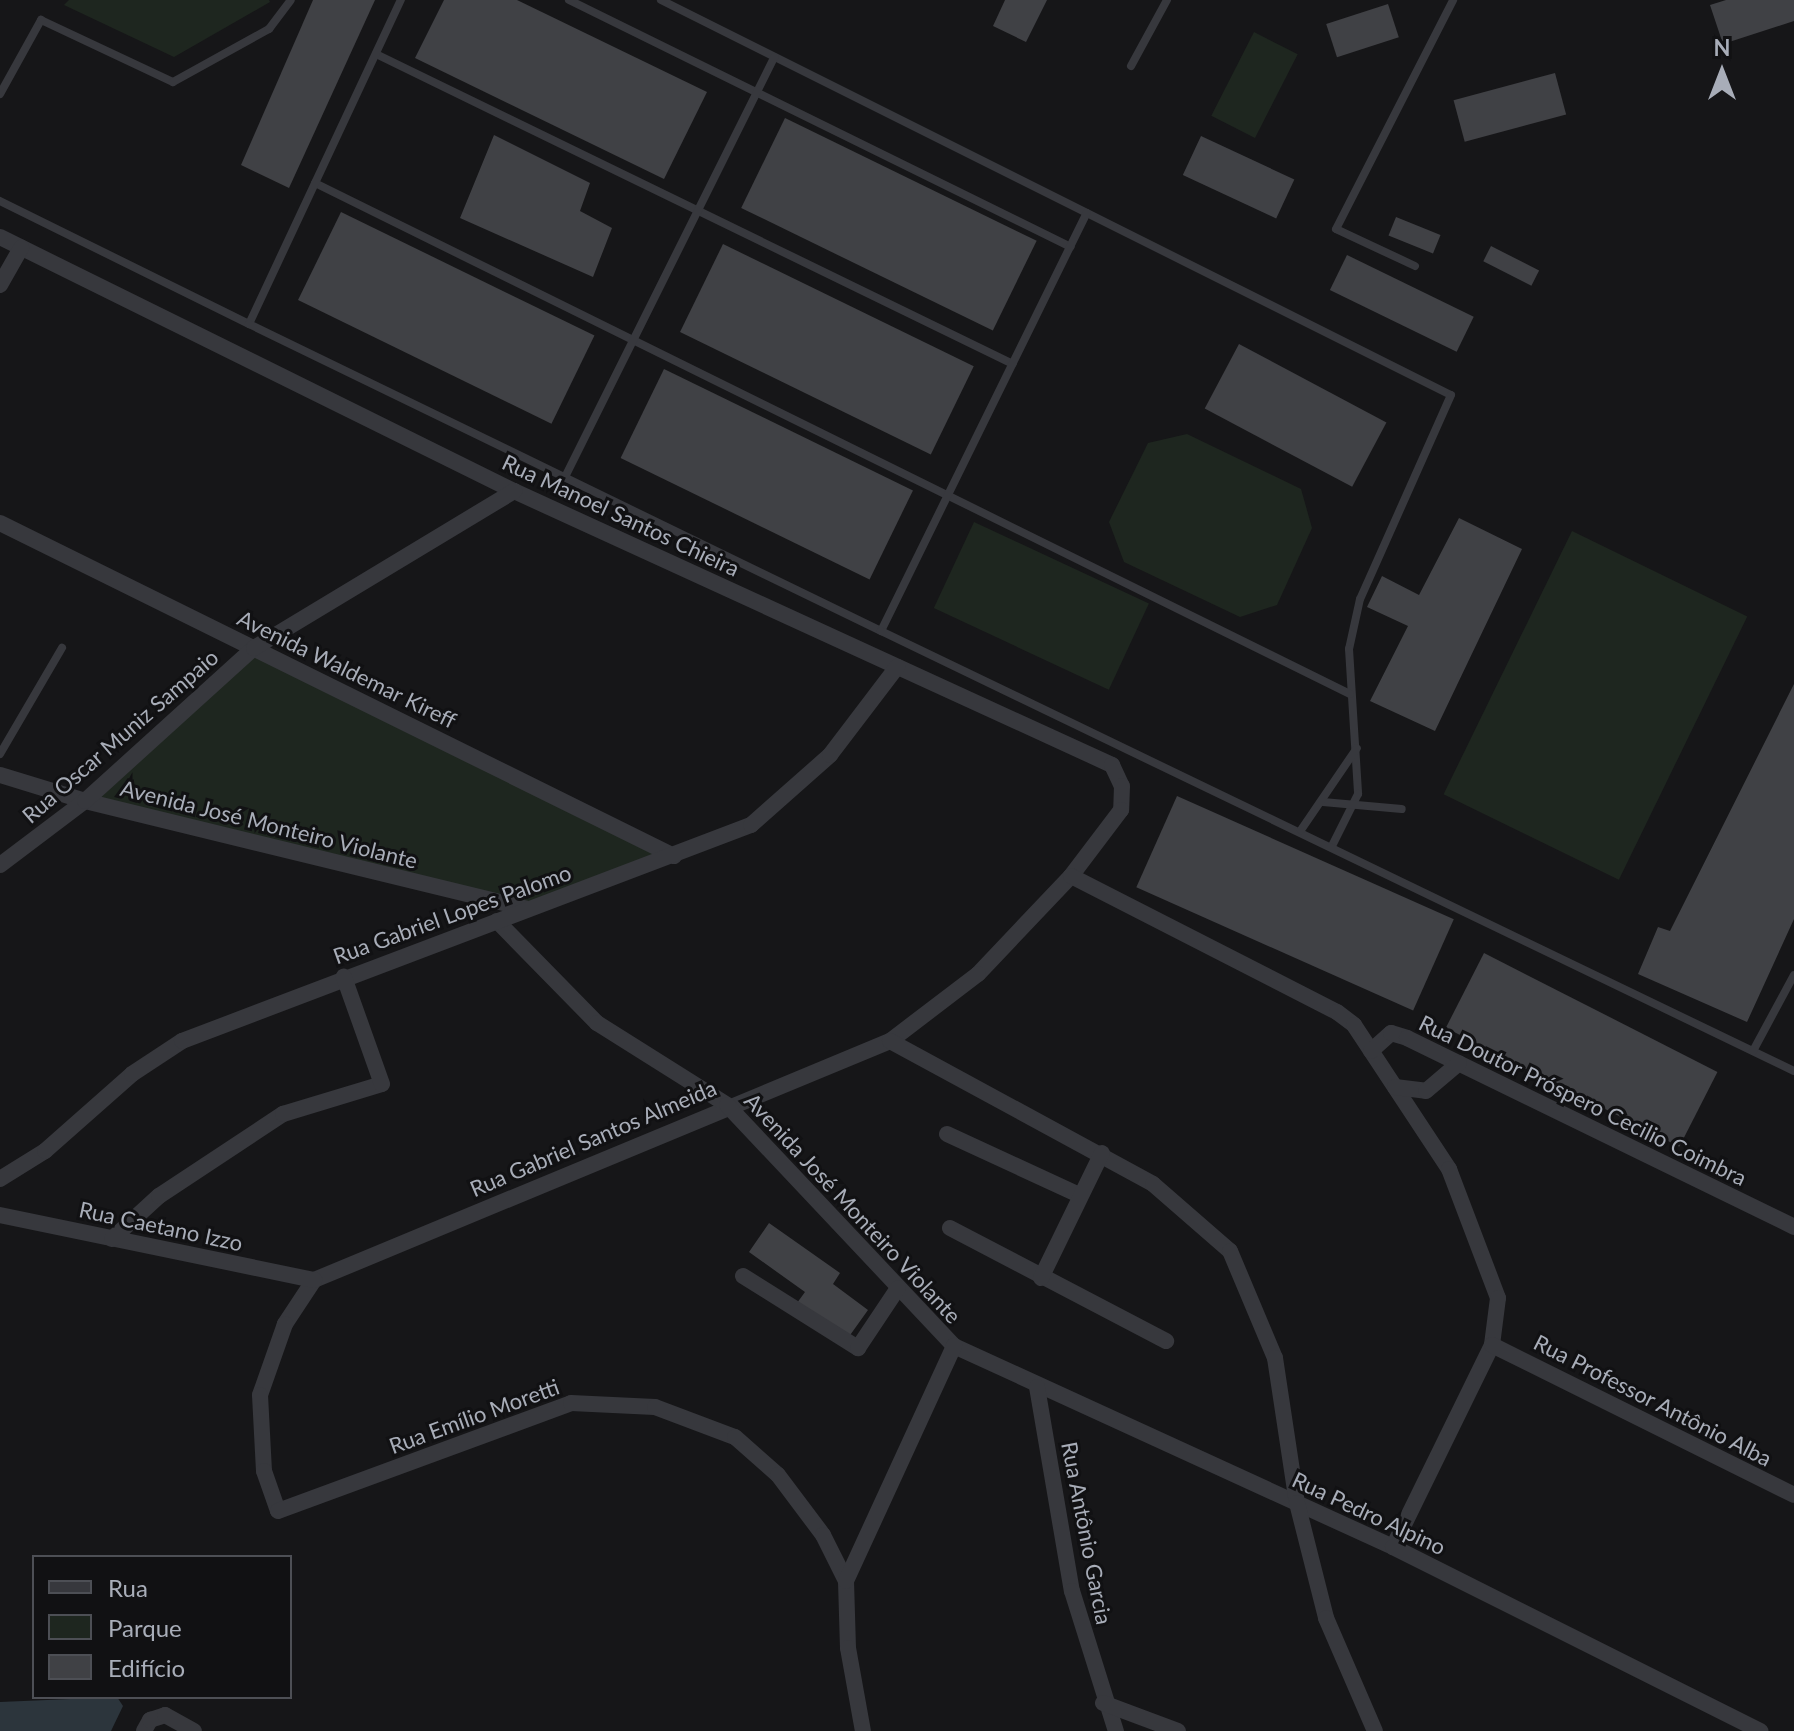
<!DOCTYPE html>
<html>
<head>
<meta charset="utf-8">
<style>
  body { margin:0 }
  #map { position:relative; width:1794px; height:1731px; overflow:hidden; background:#161618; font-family:Lato,sans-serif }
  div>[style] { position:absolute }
  .green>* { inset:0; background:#1e261f; transform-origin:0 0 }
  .water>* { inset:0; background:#2c353c }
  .building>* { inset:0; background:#404145; transform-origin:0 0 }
  .service>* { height:8px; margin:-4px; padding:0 4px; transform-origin:4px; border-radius:4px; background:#37383d }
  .minor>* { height:16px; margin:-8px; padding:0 8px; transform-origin:8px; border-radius:8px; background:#37383d }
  span { translate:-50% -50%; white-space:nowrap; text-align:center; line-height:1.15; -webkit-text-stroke:6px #111113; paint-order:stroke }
  .street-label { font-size:22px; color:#a8adb8 }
  .legend { position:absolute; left:32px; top:1555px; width:260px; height:144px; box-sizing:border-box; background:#111113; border:2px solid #4d4f55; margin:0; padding:10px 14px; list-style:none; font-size:24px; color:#a8adb8 }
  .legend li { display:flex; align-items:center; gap:16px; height:40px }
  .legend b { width:40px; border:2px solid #4d4f55 }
  .north { position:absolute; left:1682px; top:32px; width:80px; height:80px; -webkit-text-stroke:6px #111113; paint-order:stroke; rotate:0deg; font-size:22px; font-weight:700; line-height:32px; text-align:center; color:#a8adb8 }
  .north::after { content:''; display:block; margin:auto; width:28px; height:36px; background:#a8adb8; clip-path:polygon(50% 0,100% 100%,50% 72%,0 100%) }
</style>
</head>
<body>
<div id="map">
  <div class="green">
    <div style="clip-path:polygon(69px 0,269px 0,270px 2px,174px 57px,64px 5px)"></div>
    <div style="left:1254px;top:32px;width:49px;height:94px;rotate:27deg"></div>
    <div style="clip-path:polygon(1187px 434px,1301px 489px,1312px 528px,1277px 605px,1240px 617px,1124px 562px,1109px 522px,1148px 443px)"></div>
    <div style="left:974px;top:522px;width:193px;height:95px;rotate:25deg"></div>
    <div style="left:1572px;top:531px;width:195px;height:293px;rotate:26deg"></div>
    <div style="clip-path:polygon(254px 648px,674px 856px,528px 909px,85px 801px)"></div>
  </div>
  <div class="water">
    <div style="clip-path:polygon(117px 1697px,123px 1706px,111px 1731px,0 1731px,0 1702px)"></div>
  </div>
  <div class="building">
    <div style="clip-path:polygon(313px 0,375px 0,289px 188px,241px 165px)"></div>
    <div style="clip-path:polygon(444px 0,517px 0,707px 92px,664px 179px,415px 58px)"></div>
    <div style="clip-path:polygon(1005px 0,1047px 0,1026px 42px,993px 26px)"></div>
    <div style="clip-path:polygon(1726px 0,1794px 0,1794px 21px,1723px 44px,1710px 5px)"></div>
    <div style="left:1388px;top:4px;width:35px;height:65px;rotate:72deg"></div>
    <div style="left:1555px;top:73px;width:43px;height:105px;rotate:75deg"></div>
    <div style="left:785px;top:118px;width:280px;height:100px;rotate:26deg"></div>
    <div style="clip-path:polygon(494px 135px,590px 183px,580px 211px,612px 228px,593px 277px,460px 218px)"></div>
    <div style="left:1201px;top:136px;width:103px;height:43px;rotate:25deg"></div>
    <div style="left:341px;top:212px;width:282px;height:98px;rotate:26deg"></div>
    <div style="left:1396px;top:217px;width:48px;height:20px;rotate:22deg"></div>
    <div style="left:723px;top:244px;width:279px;height:98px;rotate:26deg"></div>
    <div style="left:1491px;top:246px;width:54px;height:17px;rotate:27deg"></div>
    <div style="left:1347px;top:255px;width:141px;height:39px;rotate:26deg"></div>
    <div style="left:1239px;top:344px;width:167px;height:73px;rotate:28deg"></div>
    <div style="left:664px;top:369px;width:277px;height:99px;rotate:26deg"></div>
    <div style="clip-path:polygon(1459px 518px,1522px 549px,1435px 731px,1370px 701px,1408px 626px,1367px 607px,1382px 576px,1419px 595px)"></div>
    <div style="clip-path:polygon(1794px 684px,1794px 919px,1747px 1022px,1638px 974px,1658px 927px,1670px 931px)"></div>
    <div style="left:1177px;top:796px;width:303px;height:100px;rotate:24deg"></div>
    <div style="left:1484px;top:953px;width:262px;height:84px;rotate:27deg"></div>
    <div style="clip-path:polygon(769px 1223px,840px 1273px,833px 1284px,868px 1310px,848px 1338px,797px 1303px,805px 1292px,749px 1252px)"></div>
  </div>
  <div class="service">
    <div style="left:569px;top:0;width:559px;rotate:26.2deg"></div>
    <div style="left:661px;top:0;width:883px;rotate:26.57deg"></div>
    <div style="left:1451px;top:395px;width:223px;rotate:114deg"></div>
    <div style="left:1360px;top:599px;width:51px;rotate:102.4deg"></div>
    <div style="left:1349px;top:649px;width:145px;rotate:86.4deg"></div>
    <div style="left:1358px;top:794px;width:58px;rotate:116.6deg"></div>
    <div style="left:376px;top:54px;width:708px;rotate:25.95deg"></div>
    <div style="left:1131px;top:66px;width:75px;rotate:-61.4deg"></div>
    <div style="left:0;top:94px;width:85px;rotate:-61deg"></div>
    <div style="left:41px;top:20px;width:146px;rotate:25.2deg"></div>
    <div style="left:173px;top:82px;width:110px;rotate:-28.9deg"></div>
    <div style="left:269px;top:29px;width:36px;rotate:-53deg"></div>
    <div style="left:315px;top:183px;width:1154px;rotate:26.28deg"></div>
    <div style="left:0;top:201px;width:278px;rotate:26.3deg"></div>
    <div style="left:249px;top:324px;width:358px;rotate:-64.9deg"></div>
    <div style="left:1415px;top:266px;width:87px;rotate:-154.9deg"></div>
    <div style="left:1336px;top:229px;width:257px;rotate:-62.9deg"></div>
    <div style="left:249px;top:324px;width:703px;rotate:25.91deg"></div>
    <div style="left:881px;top:631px;width:466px;rotate:-63.8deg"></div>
    <div style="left:566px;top:475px;width:467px;rotate:-63.5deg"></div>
    <div style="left:881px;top:631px;width:1013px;rotate:25.73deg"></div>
    <div style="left:0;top:754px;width:123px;rotate:-59.7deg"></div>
    <div style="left:1323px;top:802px;width:79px;rotate:5.1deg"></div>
    <div style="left:1301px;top:830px;width:99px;rotate:-55.7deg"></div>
    <div style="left:1753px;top:1051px;width:86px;rotate:-61.7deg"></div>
  </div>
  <div class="minor">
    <div style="left:0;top:237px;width:573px;rotate:26.3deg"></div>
    <div style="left:514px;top:491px;width:658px;rotate:24.62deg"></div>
    <div style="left:1112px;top:765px;width:23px;rotate:65deg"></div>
    <div style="left:1122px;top:786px;width:24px;rotate:92deg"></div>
    <div style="left:1121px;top:810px;width:83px;rotate:127.1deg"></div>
    <div style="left:1071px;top:876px;width:135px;rotate:133.5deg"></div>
    <div style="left:978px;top:974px;width:111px;rotate:142.7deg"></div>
    <div style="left:890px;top:1041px;width:624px;rotate:157.46deg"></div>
    <div style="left:314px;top:1280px;width:53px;rotate:123.4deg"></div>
    <div style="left:285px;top:1324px;width:75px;rotate:109.4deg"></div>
    <div style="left:260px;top:1395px;width:76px;rotate:87deg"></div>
    <div style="left:264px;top:1471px;width:42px;rotate:70.7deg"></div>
    <div style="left:278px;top:1511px;width:312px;rotate:-20.2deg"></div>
    <div style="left:571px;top:1403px;width:84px;rotate:2.7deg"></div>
    <div style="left:655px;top:1407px;width:85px;rotate:20.6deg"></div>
    <div style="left:735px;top:1437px;width:57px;rotate:41.5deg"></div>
    <div style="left:778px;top:1475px;width:75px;rotate:53.1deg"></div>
    <div style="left:823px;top:1535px;width:51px;rotate:63.4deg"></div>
    <div style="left:846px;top:1581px;width:67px;rotate:88.3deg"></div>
    <div style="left:848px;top:1648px;width:84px;rotate:79.8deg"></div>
    <div style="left:0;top:285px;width:43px;rotate:-60.4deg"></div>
    <div style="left:0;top:523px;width:752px;rotate:26.29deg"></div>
    <div style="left:0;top:775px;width:89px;rotate:17deg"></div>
    <div style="left:85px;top:801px;width:456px;rotate:13.7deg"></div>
    <div style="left:0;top:865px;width:106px;rotate:-37deg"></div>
    <div style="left:85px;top:801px;width:228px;rotate:-42.2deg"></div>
    <div style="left:254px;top:648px;width:304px;rotate:-31.1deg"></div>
    <div style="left:1071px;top:876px;width:299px;rotate:27.1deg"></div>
    <div style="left:1337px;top:1012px;width:21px;rotate:37deg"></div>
    <div style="left:1354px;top:1025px;width:173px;rotate:56.6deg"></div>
    <div style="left:1449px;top:1169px;width:138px;rotate:69.2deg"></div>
    <div style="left:1498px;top:1298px;width:47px;rotate:97.3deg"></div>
    <div style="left:1492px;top:1345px;width:225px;rotate:116.1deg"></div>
    <div style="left:497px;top:921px;width:143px;rotate:45.6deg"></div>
    <div style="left:597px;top:1023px;width:154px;rotate:32.2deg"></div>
    <div style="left:727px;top:1105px;width:331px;rotate:46.7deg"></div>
    <div style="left:954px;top:1346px;width:483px;rotate:24.6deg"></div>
    <div style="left:1393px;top:1547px;width:411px;rotate:26.6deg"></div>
    <div style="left:890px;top:1041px;width:299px;rotate:28.5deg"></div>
    <div style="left:1153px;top:1184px;width:102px;rotate:41deg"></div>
    <div style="left:1230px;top:1251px;width:116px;rotate:67.2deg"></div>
    <div style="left:1275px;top:1358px;width:147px;rotate:81.4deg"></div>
    <div style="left:1297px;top:1503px;width:119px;rotate:75.8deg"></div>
    <div style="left:1326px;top:1618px;width:123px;rotate:66.6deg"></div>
    <div style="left:1371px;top:1051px;width:27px;rotate:-42deg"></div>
    <div style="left:1391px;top:1033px;width:17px;rotate:17deg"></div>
    <div style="left:1407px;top:1038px;width:431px;rotate:26deg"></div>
    <div style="left:1395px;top:1087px;width:31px;rotate:7deg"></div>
    <div style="left:1426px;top:1091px;width:43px;rotate:-40.3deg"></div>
    <div style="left:947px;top:1134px;width:145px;rotate:24.8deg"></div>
    <div style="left:0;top:1179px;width:53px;rotate:-31.9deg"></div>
    <div style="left:45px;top:1151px;width:116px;rotate:-41.5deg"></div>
    <div style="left:132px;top:1074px;width:60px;rotate:-33.4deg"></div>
    <div style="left:182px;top:1041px;width:609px;rotate:-20.79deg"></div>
    <div style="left:751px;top:825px;width:106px;rotate:-41.5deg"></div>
    <div style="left:830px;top:755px;width:111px;rotate:-52.7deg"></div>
    <div style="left:0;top:1215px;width:321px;rotate:11.7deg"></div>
    <div style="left:950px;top:1228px;width:244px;rotate:27.6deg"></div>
    <div style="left:112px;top:1239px;width:64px;rotate:-42.5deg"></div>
    <div style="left:159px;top:1196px;width:149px;rotate:-33.5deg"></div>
    <div style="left:283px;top:1114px;width:103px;rotate:-16.9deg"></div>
    <div style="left:382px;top:1084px;width:114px;rotate:-109.6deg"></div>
    <div style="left:743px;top:1276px;width:136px;rotate:32.1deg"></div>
    <div style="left:858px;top:1348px;width:72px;rotate:-56.3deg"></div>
    <div style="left:1041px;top:1278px;width:139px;rotate:-64deg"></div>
    <div style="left:1492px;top:1345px;width:337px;rotate:26.4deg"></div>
    <div style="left:1037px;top:1387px;width:207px;rotate:80.3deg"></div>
    <div style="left:1072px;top:1591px;width:147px;rotate:72.6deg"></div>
    <div style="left:846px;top:1581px;width:259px;rotate:-65.3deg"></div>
    <div style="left:1103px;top:1703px;width:80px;rotate:20.5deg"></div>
    <div style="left:144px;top:1731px;width:13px;rotate:-61deg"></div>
    <div style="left:150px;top:1720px;width:16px;rotate:-18deg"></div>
    <div style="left:165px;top:1715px;width:33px;rotate:29deg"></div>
  </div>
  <div class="street-label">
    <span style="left:621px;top:515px;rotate:25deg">Rua Manoel Santos Chieira</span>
    <span style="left:347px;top:669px;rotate:26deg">Avenida Waldemar Kireff</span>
    <span style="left:120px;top:736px;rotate:-41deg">Rua Oscar Muniz Sampaio</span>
    <span style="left:269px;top:824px;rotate:14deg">Avenida José Monteiro Violante</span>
    <span style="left:452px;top:914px;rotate:-20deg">Rua Gabriel Lopes Palomo</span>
    <span style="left:1583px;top:1100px;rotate:26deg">Rua Doutor Próspero Cecilio Coimbra</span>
    <span style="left:593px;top:1138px;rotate:-23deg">Rua Gabriel Santos Almeida</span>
    <span style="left:853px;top:1208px;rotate:47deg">Avenida José Monteiro Violante</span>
    <span style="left:161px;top:1226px;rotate:12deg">Rua Caetano Izzo</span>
    <span style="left:1653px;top:1400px;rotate:27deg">Rua Professor Antônio Alba</span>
    <span style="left:474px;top:1416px;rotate:-20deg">Rua Emílio Moretti</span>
    <span style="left:1369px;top:1513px;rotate:25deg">Rua Pedro Alpino</span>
    <span style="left:1087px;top:1533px;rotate:79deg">Rua Antônio Garcia</span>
  </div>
  <ul class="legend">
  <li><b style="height:10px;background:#37383d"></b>Rua</li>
  <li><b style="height:22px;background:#1e261f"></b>Parque</li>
  <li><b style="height:22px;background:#404145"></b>Edifício</li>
  </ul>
  <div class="north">N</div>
</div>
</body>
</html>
